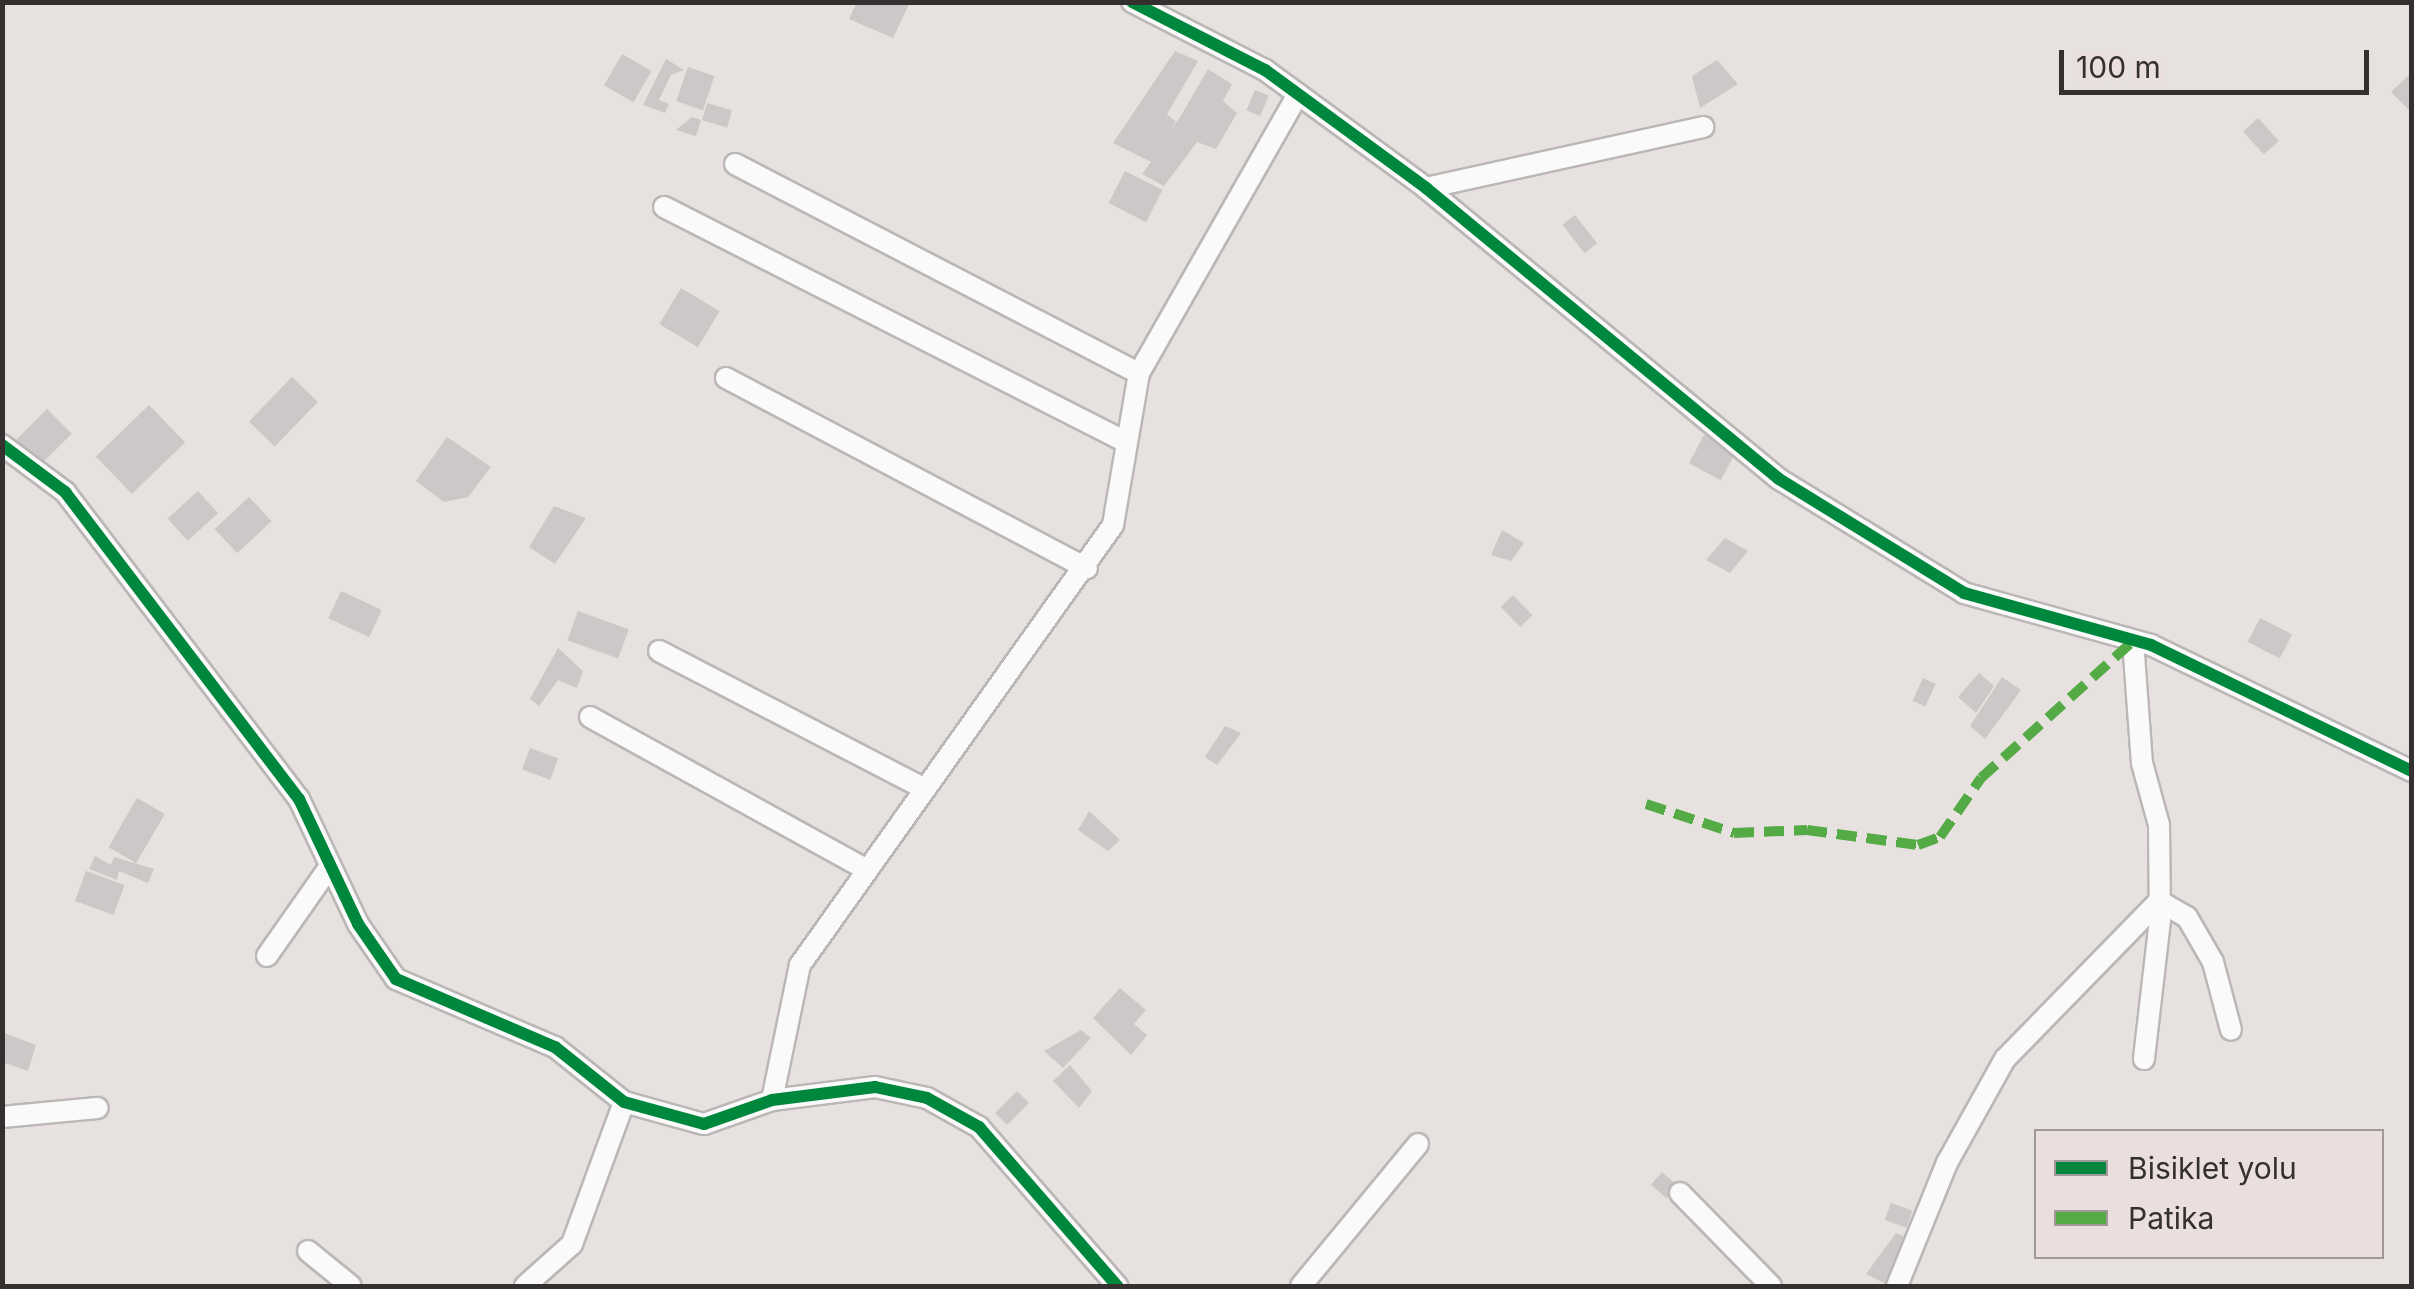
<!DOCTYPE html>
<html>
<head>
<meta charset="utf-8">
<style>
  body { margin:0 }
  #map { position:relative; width:2414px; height:1289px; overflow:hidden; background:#e7e1e0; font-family:Inter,sans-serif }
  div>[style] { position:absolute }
  .building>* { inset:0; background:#cdc8c7; transform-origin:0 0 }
  .roads { filter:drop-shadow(2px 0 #bcb7b7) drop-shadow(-2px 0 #bcb7b7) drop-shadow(0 2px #bcb7b7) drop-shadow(0 -2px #bcb7b7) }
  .minor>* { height:20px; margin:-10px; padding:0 10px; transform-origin:10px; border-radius:10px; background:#fbfafa }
  .quiet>* { height:10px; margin-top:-5px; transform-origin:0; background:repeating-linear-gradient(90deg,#54ab45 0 20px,transparent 0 30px) }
  .cycleway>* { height:12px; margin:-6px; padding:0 6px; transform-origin:6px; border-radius:6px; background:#00873e }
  span { translate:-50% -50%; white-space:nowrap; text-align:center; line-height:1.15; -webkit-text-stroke:10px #eadfdd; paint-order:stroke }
  .frame { position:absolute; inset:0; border:5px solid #34302f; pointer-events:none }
  .legend { position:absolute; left:2034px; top:1129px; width:350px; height:130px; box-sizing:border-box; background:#eadfdd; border:2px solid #a19997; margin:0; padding:12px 18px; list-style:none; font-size:30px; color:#34302f }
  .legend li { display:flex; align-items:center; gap:20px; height:50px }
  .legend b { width:50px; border:2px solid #a19997 }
  .scale { position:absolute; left:2059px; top:50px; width:310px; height:45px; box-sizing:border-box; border:5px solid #34302f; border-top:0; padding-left:12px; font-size:30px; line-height:35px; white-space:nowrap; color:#34302f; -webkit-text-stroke:8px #eadfdd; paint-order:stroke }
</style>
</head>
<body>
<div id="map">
  <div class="building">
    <div style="clip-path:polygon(857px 2px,910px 2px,893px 38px,849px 19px)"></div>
    <div style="clip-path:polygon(1175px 51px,1198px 61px,1167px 114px,1176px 122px,1166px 136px,1179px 119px,1208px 69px,1232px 84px,1223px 101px,1237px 113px,1216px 149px,1197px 142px,1164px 186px,1142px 174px,1151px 162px,1113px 143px)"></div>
    <div style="left:622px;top:54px;width:34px;height:36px;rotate:30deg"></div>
    <div style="clip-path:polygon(666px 59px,684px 70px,671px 75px,659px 100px,669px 104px,665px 113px,643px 105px)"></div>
    <div style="clip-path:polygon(1717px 60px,1738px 84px,1700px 108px,1692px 76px)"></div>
    <div style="left:688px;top:67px;width:28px;height:36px;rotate:19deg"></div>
    <div style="clip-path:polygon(2412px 72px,2412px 113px,2391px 92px)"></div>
    <div style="left:1255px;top:90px;width:15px;height:22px;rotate:23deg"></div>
    <div style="left:707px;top:103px;width:26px;height:18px;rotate:16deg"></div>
    <div style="clip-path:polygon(692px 117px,701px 120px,696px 136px,676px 130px)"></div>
    <div style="left:2258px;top:118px;width:31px;height:20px;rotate:48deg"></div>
    <div style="left:1125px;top:171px;width:42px;height:36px;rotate:27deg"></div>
    <div style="left:1575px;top:215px;width:36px;height:16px;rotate:52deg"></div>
    <div style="left:681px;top:288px;width:45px;height:42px;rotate:31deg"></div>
    <div style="left:292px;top:377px;width:36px;height:62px;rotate:44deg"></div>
    <div style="left:149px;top:405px;width:52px;height:74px;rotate:46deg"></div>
    <div style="left:47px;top:409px;width:35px;height:44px;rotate:45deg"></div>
    <div style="left:1704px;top:435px;width:36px;height:32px;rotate:28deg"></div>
    <div style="clip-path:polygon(447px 437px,491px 467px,468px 497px,444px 502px,416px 481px)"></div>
    <div style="left:198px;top:491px;width:30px;height:41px;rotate:48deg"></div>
    <div style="left:249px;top:497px;width:33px;height:47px;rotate:47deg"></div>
    <div style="clip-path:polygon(554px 506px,586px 518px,555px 564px,529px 547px)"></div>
    <div style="clip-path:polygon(1502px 530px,1524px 543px,1511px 561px,1491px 555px)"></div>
    <div style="clip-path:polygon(1725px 538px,1748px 551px,1730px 573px,1706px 560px)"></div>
    <div style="left:341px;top:591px;width:45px;height:30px;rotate:25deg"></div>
    <div style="left:1513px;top:595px;width:28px;height:17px;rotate:46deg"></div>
    <div style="left:578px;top:611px;width:54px;height:31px;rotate:20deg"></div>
    <div style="left:2260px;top:618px;width:36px;height:27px;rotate:27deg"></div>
    <div style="clip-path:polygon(558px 648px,583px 671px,577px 688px,558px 680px,539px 706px,530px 699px)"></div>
    <div style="clip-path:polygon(1979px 673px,1994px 686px,1976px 713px,1958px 697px)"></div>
    <div style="clip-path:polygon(2002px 677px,2021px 690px,1985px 739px,1970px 726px)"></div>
    <div style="left:1923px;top:678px;width:14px;height:25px;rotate:25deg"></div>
    <div style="clip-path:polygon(1225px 726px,1241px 733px,1217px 765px,1205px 757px)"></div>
    <div style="left:530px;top:748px;width:30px;height:23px;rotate:20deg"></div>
    <div style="left:137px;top:798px;width:32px;height:57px;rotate:30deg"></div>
    <div style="clip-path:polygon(1089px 811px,1120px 840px,1108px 851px,1078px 830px)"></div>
    <div style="clip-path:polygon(95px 856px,111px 865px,114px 857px,154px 869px,148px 883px,119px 871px,117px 880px,89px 869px)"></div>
    <div style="left:86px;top:871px;width:41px;height:32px;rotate:20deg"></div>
    <div style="clip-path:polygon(1120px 988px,1146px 1010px,1134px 1024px,1147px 1035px,1131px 1055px,1093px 1018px)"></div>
    <div style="clip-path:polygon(1081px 1030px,1091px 1038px,1063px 1068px,1044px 1051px)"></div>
    <div style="clip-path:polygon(2px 1032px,36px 1045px,28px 1071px,2px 1062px)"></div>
    <div style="clip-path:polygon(1070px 1065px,1092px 1091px,1079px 1108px,1053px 1081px)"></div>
    <div style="left:1017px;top:1091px;width:17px;height:31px;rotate:45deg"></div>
    <div style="left:1662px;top:1172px;width:21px;height:17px;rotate:41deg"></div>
    <div style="left:1891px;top:1203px;width:23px;height:18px;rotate:20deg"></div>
    <div style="clip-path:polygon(1896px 1233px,1913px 1241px,1886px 1284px,1866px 1274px)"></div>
  </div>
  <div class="roads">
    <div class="minor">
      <div style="left:1132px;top:2px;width:149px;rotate:27.1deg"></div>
      <div style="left:1265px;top:70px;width:200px;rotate:36.2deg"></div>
      <div style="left:1426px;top:188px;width:457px;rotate:39.5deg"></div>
      <div style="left:1779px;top:479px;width:217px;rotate:31.6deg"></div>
      <div style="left:1964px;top:593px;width:194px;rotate:15.5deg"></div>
      <div style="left:2151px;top:645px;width:290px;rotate:25.8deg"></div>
      <div style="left:735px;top:164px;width:455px;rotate:27.4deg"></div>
      <div style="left:1426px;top:188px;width:284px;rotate:-12.4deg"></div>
      <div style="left:664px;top:207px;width:518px;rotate:26.96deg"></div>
      <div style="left:726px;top:378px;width:408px;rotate:27.8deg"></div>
      <div style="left:2px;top:445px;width:79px;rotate:36.7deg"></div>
      <div style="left:65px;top:492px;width:386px;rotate:52.7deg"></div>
      <div style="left:299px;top:799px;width:138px;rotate:64.7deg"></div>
      <div style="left:358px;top:924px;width:67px;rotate:55.4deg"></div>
      <div style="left:396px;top:979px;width:173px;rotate:23.2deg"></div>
      <div style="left:555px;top:1047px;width:88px;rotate:38.6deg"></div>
      <div style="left:624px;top:1102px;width:83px;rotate:15.4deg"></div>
      <div style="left:704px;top:1124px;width:72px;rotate:-19.4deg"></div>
      <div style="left:772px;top:1100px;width:104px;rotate:-7.2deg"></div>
      <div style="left:875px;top:1087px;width:53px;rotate:11.9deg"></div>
      <div style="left:927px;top:1098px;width:60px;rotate:29.1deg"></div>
      <div style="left:979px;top:1127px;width:211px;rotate:49deg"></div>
      <div style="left:2133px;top:641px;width:122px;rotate:85.8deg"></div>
      <div style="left:2142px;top:763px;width:64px;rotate:74.7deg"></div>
      <div style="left:2159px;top:825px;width:95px;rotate:89.4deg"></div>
      <div style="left:2160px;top:920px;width:140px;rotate:96.6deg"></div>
      <div style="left:659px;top:651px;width:300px;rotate:27.4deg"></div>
      <div style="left:590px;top:717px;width:312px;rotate:28.9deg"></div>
      <div style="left:267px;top:956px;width:110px;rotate:-55deg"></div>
      <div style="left:772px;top:1100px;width:138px;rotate:-78.3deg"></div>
      <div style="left:800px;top:965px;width:540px;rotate:-54.57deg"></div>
      <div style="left:1113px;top:525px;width:154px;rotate:-80.3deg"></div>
      <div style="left:1139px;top:373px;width:321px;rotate:-60.3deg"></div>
      <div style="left:2px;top:1117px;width:96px;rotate:-5.4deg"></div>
      <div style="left:1680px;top:1193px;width:130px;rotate:45.6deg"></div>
      <div style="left:308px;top:1251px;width:55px;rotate:39.1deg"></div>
      <div style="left:525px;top:1286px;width:63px;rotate:-41.8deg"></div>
      <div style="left:572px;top:1244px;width:151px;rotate:-69.9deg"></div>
      <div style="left:1301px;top:1286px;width:184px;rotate:-50.5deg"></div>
      <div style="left:1897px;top:1286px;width:133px;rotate:-67.9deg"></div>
      <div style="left:1947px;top:1163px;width:119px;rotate:-60.9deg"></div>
      <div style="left:2005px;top:1059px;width:221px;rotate:-45.7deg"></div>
      <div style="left:2159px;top:901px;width:32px;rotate:30deg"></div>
      <div style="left:2187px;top:917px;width:52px;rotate:60deg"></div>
      <div style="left:2213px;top:962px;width:70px;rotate:75.2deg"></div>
    </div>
  </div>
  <div class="quiet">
    <div style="left:1646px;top:804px;width:93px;rotate:18.2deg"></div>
    <div style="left:1734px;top:833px;width:73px;rotate:-2.4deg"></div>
    <div style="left:1807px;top:830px;width:112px;rotate:7.7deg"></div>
    <div style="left:1918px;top:845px;width:23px;rotate:-20deg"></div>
    <div style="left:1940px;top:837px;width:72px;rotate:-55.2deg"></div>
    <div style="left:1981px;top:778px;width:205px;rotate:-42deg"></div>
  </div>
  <div class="cycleway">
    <div style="left:1132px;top:2px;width:149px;rotate:27.1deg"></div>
    <div style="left:1265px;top:70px;width:200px;rotate:36.2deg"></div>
    <div style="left:1426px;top:188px;width:457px;rotate:39.5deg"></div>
    <div style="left:1779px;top:479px;width:217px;rotate:31.6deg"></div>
    <div style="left:1964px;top:593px;width:194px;rotate:15.5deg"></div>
    <div style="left:2151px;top:645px;width:290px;rotate:25.8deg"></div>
    <div style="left:2px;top:445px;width:79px;rotate:36.7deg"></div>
    <div style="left:65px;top:492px;width:386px;rotate:52.7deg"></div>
    <div style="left:299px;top:799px;width:138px;rotate:64.7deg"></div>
    <div style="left:358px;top:924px;width:67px;rotate:55.4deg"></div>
    <div style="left:396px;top:979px;width:173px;rotate:23.2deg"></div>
    <div style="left:555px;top:1047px;width:88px;rotate:38.6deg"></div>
    <div style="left:624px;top:1102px;width:83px;rotate:15.4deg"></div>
    <div style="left:704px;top:1124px;width:72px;rotate:-19.4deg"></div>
    <div style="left:772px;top:1100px;width:104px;rotate:-7.2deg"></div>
    <div style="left:875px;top:1087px;width:53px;rotate:11.9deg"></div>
    <div style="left:927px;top:1098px;width:60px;rotate:29.1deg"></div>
    <div style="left:979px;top:1127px;width:211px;rotate:49deg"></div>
  </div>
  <div class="frame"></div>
  <ul class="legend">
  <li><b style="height:12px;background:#00873e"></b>Bisiklet yolu</li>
  <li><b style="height:12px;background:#54ab45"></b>Patika</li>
  </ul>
  <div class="scale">100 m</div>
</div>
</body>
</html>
